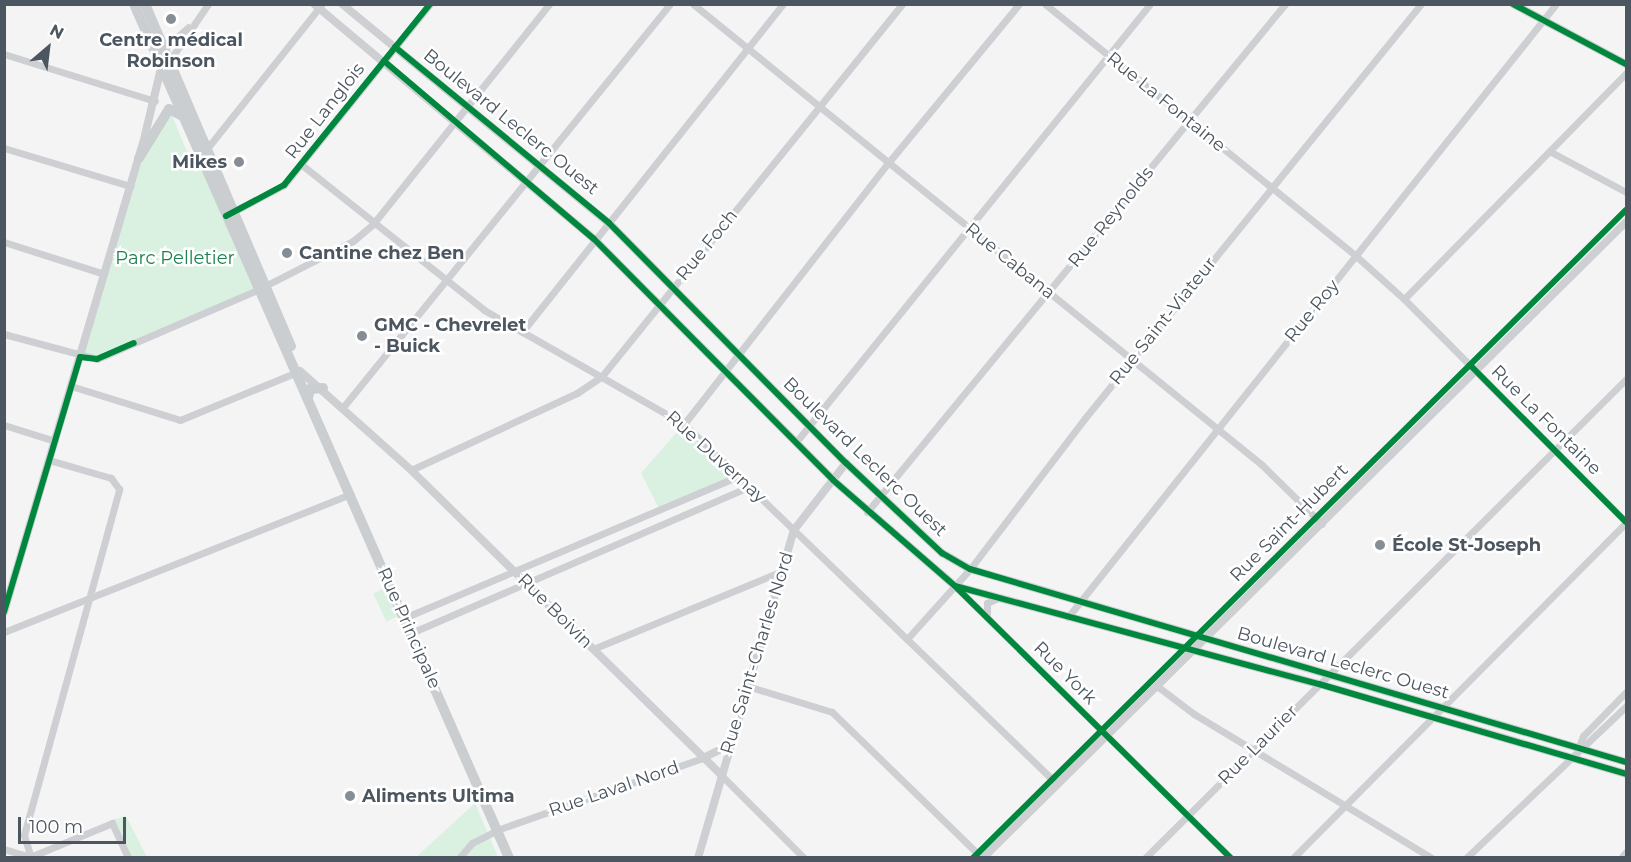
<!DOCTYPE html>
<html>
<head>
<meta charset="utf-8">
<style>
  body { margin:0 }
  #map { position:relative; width:1631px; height:862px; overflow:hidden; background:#f4f4f4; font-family:Montserrat,sans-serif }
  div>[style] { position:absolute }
  .green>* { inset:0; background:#daf1e2; transform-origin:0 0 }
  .minor>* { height:7px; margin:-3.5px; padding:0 3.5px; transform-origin:3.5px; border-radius:3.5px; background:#cdcfd2 }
  .tertiary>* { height:8px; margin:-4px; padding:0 4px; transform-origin:4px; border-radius:4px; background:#cdcfd2 }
  .primary>* { height:10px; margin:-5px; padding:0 5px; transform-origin:5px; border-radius:5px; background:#caced0 }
  .cycleway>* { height:6px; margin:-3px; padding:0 3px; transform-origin:3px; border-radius:3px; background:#00873e }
  .dots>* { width:16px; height:16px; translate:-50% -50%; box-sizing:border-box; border:3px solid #fff; border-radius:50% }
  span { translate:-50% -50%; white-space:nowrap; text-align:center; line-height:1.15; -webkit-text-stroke:5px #fff; paint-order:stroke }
  .poi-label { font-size:18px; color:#4b5660; font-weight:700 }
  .right { translate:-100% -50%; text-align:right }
  .left { translate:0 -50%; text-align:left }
  .street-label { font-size:18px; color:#4b5660 }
  .park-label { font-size:18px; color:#1b824d }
  .frame { position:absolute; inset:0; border:6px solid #4b5660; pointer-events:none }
  .north { position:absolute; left:18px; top:18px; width:60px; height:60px; -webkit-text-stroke:4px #fff; paint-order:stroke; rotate:28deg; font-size:16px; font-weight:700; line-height:24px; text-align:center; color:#4b5660 }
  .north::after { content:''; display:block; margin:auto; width:21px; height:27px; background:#4b5660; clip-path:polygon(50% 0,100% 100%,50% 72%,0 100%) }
  .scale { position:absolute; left:18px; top:817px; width:108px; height:27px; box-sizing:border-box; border:3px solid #4b5660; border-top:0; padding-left:8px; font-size:18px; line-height:21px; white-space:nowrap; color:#4b5660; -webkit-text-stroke:4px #fff; paint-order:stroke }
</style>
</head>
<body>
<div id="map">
  <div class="green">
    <div style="clip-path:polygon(171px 113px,192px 164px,202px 165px,257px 290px,97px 359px,80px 357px,149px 135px)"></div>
    <div style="clip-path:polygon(684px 424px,738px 476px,659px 509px,641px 473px)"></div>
    <div style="left:385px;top:588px;width:31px;height:13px;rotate:65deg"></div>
    <div style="clip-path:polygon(475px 803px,498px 857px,415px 858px)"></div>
    <div style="clip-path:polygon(126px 816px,147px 857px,127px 857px,111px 820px)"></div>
  </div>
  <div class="minor">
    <div style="left:693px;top:4px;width:732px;rotate:39.01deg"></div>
    <div style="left:1262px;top:465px;width:84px;rotate:44.5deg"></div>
    <div style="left:1045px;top:4px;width:400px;rotate:39deg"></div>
    <div style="left:1356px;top:256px;width:64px;rotate:41.9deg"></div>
    <div style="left:1404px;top:299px;width:315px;rotate:45.1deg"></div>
    <div style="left:165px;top:48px;width:31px;rotate:-42deg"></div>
    <div style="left:4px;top:54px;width:158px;rotate:17.3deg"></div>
    <div style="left:170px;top:60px;width:68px;rotate:-55.8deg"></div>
    <div style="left:209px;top:146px;width:181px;rotate:-51.5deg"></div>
    <div style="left:4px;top:148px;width:132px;rotate:16.8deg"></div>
    <div style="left:1551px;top:152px;width:85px;rotate:28.1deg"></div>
    <div style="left:302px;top:165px;width:233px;rotate:38.5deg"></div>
    <div style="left:484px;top:310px;width:230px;rotate:29.7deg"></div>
    <div style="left:684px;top:424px;width:518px;rotate:43.98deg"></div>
    <div style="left:231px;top:213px;width:60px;rotate:-27.8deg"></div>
    <div style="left:284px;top:185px;width:233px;rotate:-51.1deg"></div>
    <div style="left:4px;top:242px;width:105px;rotate:17.7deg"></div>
    <div style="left:1404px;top:299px;width:317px;rotate:-45.5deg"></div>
    <div style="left:522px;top:332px;width:419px;rotate:-51.5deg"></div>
    <div style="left:4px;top:334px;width:96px;rotate:15deg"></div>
    <div style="left:97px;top:359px;width:174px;rotate:-23.3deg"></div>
    <div style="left:257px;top:290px;width:108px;rotate:-27deg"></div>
    <div style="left:353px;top:241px;width:26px;rotate:-40deg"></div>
    <div style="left:373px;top:224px;width:282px;rotate:-51.3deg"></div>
    <div style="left:71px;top:386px;width:114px;rotate:17.3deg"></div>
    <div style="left:180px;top:420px;width:126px;rotate:-22.3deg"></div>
    <div style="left:344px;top:406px;width:518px;rotate:-50.96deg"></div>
    <div style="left:684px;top:424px;width:331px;rotate:-52deg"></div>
    <div style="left:888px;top:163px;width:206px;rotate:-50.5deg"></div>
    <div style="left:4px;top:425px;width:53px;rotate:17.4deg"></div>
    <div style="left:796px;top:442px;width:563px;rotate:-51.05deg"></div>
    <div style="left:411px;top:470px;width:183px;rotate:-24.9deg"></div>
    <div style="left:577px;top:393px;width:30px;rotate:-34deg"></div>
    <div style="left:602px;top:376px;width:478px;rotate:-51.1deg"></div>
    <div style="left:867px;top:512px;width:658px;rotate:-50.55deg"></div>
    <div style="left:955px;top:586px;width:388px;rotate:44.6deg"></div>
    <div style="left:987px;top:617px;width:14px;rotate:-90deg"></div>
    <div style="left:987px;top:603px;width:12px;rotate:-24deg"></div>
    <div style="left:1068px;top:617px;width:784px;rotate:-51.48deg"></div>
    <div style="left:404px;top:618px;width:363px;rotate:-23deg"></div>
    <div style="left:4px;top:632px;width:373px;rotate:-21.7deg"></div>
    <div style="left:411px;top:633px;width:368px;rotate:-23.4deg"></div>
    <div style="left:907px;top:639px;width:94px;rotate:-48deg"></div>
    <div style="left:970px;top:569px;width:190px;rotate:-52.7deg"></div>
    <div style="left:1085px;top:418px;width:533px;rotate:-50.94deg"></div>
    <div style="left:593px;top:649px;width:204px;rotate:-22.4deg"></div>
    <div style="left:747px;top:686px;width:89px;rotate:17deg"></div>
    <div style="left:832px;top:712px;width:209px;rotate:44.2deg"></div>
    <div style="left:1157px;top:686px;width:46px;rotate:37.1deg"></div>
    <div style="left:1194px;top:714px;width:278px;rotate:31.2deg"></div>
    <div style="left:1578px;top:749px;width:14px;rotate:-69deg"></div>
    <div style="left:1583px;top:736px;width:62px;rotate:-45.7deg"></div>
    <div style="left:721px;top:775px;width:117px;rotate:45deg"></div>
    <div style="left:4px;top:849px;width:27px;rotate:17deg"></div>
    <div style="left:30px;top:857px;width:89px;rotate:-22.5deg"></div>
    <div style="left:112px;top:823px;width:38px;rotate:65deg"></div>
    <div style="left:31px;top:858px;width:24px;rotate:-107deg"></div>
    <div style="left:24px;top:835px;width:359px;rotate:-74.6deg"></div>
    <div style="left:119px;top:489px;width:14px;rotate:-126deg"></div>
    <div style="left:111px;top:478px;width:65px;rotate:-163.8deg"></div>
    <div style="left:459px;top:858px;width:20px;rotate:-49deg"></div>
    <div style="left:472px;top:843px;width:28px;rotate:-27deg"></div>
    <div style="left:497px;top:830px;width:218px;rotate:-19.3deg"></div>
    <div style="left:1145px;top:858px;width:679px;rotate:-44.88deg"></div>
    <div style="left:1293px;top:858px;width:472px;rotate:-45.2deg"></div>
    <div style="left:1466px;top:858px;width:221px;rotate:-43.5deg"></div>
    <div style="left:1621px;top:858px;width:8px;rotate:-50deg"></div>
  </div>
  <div class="tertiary">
    <div style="left:314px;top:4px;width:366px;rotate:40deg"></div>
    <div style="left:594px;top:239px;width:339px;rotate:45.2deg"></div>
    <div style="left:833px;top:480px;width:162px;rotate:41deg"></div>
    <div style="left:955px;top:586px;width:377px;rotate:15.1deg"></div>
    <div style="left:1319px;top:684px;width:320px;rotate:16.3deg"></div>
    <div style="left:342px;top:4px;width:345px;rotate:39.4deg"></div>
    <div style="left:609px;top:223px;width:337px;rotate:45.4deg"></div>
    <div style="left:846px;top:463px;width:132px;rotate:43.2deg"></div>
    <div style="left:942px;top:553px;width:32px;rotate:30deg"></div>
    <div style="left:970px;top:569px;width:684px;rotate:16.39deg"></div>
    <div style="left:1513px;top:4px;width:128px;rotate:28deg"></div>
    <div style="left:300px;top:371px;width:149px;rotate:41.7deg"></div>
    <div style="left:411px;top:470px;width:435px;rotate:44.5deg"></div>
    <div style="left:4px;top:612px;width:497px;rotate:-73.5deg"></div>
    <div style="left:145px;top:135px;width:73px;rotate:-76.5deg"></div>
    <div style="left:703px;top:758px;width:30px;rotate:-26deg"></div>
    <div style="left:698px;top:858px;width:342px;rotate:-73.7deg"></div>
    <div style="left:794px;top:530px;width:85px;rotate:-52.2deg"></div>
    <div style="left:983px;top:858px;width:904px;rotate:-44.69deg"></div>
  </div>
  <div class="primary">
    <div style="left:134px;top:4px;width:933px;rotate:66.29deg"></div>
    <div style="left:145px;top:4px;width:372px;rotate:66.9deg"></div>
    <div style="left:139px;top:158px;width:57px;rotate:-58.5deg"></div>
    <div style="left:169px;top:109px;width:16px;rotate:27deg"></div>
    <div style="left:308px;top:398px;width:9px;rotate:-77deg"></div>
    <div style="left:310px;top:389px;width:13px;rotate:-4deg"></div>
  </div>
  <div class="cycleway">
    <div style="left:1513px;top:4px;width:128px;rotate:28deg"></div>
    <div style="left:395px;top:47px;width:277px;rotate:39.4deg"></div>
    <div style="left:609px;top:223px;width:337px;rotate:45.4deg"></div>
    <div style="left:846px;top:463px;width:132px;rotate:43.2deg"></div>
    <div style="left:942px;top:553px;width:32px;rotate:30deg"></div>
    <div style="left:970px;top:569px;width:684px;rotate:16.39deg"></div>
    <div style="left:384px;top:61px;width:275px;rotate:40.3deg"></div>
    <div style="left:594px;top:239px;width:339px;rotate:45.2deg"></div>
    <div style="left:833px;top:480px;width:162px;rotate:41deg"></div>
    <div style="left:955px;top:586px;width:377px;rotate:15.1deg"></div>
    <div style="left:1319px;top:684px;width:320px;rotate:16.3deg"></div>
    <div style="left:226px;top:216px;width:66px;rotate:-28.1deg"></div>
    <div style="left:284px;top:185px;width:233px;rotate:-51.1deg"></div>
    <div style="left:1470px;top:365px;width:221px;rotate:45.2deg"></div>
    <div style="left:957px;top:588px;width:385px;rotate:44.6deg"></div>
    <div style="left:4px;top:612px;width:266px;rotate:-73.4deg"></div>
    <div style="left:80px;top:357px;width:17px;rotate:7deg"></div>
    <div style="left:97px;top:359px;width:40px;rotate:-23.4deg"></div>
    <div style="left:973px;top:858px;width:920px;rotate:-44.78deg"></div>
  </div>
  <div class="dots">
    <div style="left:171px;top:19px;background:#868d94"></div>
    <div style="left:239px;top:162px;background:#868d94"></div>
    <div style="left:287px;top:253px;background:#868d94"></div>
    <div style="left:362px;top:336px;background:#868d94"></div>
    <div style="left:1380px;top:545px;background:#868d94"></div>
    <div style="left:350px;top:796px;background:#868d94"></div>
  </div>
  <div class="poi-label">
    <span style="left:171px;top:51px">Centre médical<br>Robinson</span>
    <span class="right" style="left:227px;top:162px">Mikes</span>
    <span class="left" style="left:299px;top:253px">Cantine chez Ben</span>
    <span class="left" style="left:374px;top:336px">GMC - Chevrelet<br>- Buick</span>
    <span class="left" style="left:1392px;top:545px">École St-Joseph</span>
    <span class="left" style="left:362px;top:796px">Aliments Ultima</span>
  </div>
  <div class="street-label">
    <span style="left:1166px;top:102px;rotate:39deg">Rue La Fontaine</span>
    <span style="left:325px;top:111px;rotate:-52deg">Rue Langlois</span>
    <span style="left:511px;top:122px;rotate:39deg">Boulevard Leclerc Ouest</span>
    <span style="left:1111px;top:217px;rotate:-51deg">Rue Reynolds</span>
    <span style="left:707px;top:245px;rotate:-51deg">Rue Foch</span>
    <span style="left:1010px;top:261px;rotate:39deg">Rue Cabana</span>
    <span style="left:1312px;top:311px;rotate:-51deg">Rue Roy</span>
    <span style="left:1163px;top:321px;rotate:-51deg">Rue Saint-Viateur</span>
    <span style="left:1546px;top:420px;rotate:45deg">Rue La Fontaine</span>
    <span style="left:716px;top:457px;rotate:42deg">Rue Duvernay</span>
    <span style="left:865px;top:457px;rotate:44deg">Boulevard Leclerc Ouest</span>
    <span style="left:1289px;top:523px;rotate:-45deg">Rue Saint-Hubert</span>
    <span style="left:555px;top:611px;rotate:45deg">Rue Boivin</span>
    <span style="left:409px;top:628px;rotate:66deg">Rue Principale</span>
    <span style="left:757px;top:653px;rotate:-73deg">Rue Saint-Charles Nord</span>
    <span style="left:1343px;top:663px;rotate:16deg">Boulevard Leclerc Ouest</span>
    <span style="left:1065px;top:673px;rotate:45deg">Rue York</span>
    <span style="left:1258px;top:745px;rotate:-45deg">Rue Laurier</span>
    <span style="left:614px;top:789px;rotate:-19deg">Rue Laval Nord</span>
  </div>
  <div class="park-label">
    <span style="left:175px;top:258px">Parc Pelletier</span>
  </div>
  <div class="frame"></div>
  <div class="north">N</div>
  <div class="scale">100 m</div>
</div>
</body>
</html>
